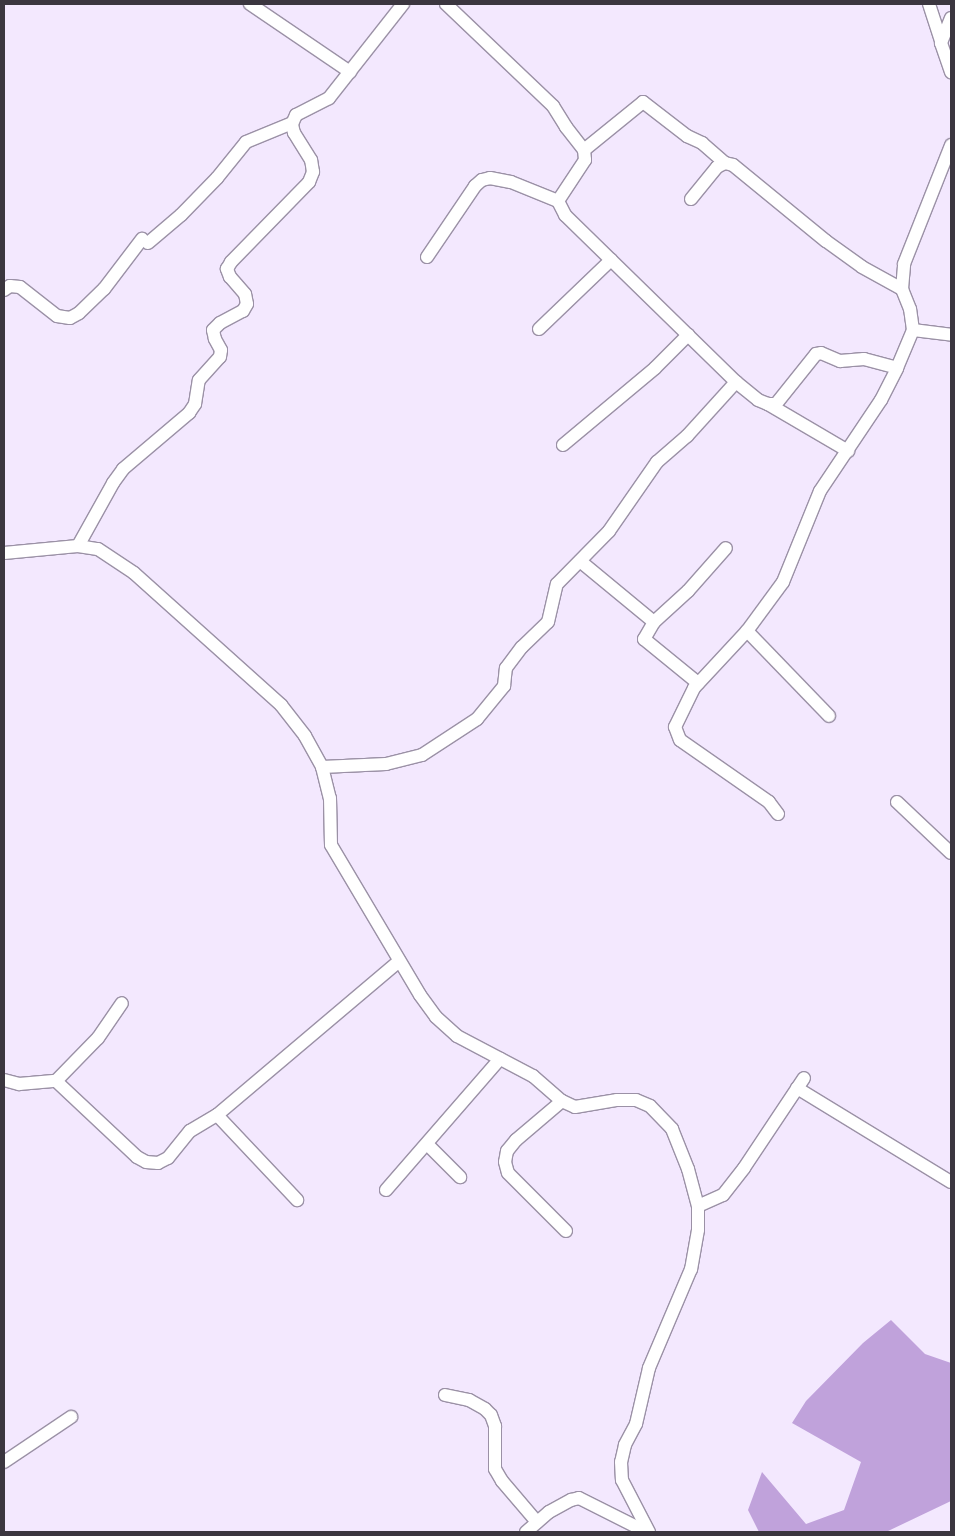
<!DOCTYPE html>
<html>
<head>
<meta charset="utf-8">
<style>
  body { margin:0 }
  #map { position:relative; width:955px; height:1536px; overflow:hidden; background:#f3e8fe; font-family:"Golos Text",sans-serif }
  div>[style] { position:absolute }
  .water>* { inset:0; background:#c0a2db }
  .roads { filter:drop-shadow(1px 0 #9b91a6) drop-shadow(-1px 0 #9b91a6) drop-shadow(0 1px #9b91a6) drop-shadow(0 -1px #9b91a6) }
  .minor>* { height:12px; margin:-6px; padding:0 6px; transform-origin:6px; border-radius:6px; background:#fff }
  span { translate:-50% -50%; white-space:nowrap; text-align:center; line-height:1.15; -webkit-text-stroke:5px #f3e8fe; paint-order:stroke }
  .frame { position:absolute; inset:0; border:5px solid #3b363f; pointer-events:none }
</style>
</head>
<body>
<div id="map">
  <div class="water">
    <div style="clip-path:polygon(891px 1320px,925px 1354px,951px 1363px,951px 1501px,886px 1532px,759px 1532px,748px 1510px,762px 1472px,806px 1524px,844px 1510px,861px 1462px,792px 1423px,806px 1401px,863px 1343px)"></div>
  </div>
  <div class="roads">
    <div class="minor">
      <div style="left:250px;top:4px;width:121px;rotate:34.2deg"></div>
      <div style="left:446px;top:4px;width:148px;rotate:43.6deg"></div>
      <div style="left:553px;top:106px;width:25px;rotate:58deg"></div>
      <div style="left:566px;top:127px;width:29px;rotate:52deg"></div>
      <div style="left:584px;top:150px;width:10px;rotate:84deg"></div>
      <div style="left:585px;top:160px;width:49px;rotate:123.4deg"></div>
      <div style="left:558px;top:201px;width:16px;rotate:63deg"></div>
      <div style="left:565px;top:215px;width:239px;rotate:44.3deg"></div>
      <div style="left:736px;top:382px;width:28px;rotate:39deg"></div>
      <div style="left:758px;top:400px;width:11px;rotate:22deg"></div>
      <div style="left:768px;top:404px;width:8px"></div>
      <div style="left:776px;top:404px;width:64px;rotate:-51.3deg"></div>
      <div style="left:816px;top:354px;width:5px;rotate:-11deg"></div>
      <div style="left:821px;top:353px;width:21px;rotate:23deg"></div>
      <div style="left:840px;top:361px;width:24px;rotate:-5deg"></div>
      <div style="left:864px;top:359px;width:34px;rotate:15deg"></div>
      <div style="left:929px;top:4px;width:38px;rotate:72deg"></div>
      <div style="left:951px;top:18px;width:27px;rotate:112deg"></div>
      <div style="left:941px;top:43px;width:31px;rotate:71deg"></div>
      <div style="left:584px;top:150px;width:76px;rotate:-39.1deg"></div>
      <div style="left:643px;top:102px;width:56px;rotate:37.7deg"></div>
      <div style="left:687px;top:136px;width:17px;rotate:25deg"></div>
      <div style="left:702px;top:143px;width:30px;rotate:41deg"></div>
      <div style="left:691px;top:199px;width:41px;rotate:-50.9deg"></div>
      <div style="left:717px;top:167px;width:9px;rotate:-27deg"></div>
      <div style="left:725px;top:163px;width:8px;rotate:14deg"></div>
      <div style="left:733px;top:165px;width:120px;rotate:39.3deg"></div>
      <div style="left:826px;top:241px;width:44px;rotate:35.8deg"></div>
      <div style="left:862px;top:267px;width:46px;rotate:28.8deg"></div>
      <div style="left:148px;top:243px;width:43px;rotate:-40.3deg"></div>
      <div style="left:181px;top:215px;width:52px;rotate:-45.8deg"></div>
      <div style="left:217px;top:178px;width:46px;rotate:-51.1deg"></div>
      <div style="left:246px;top:142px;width:50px;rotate:-22.4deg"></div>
      <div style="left:427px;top:257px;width:86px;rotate:-55.9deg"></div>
      <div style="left:475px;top:186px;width:9px;rotate:-41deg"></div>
      <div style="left:482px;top:180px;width:8px;rotate:-14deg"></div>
      <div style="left:490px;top:178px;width:21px;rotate:11deg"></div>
      <div style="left:511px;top:182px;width:51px;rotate:22deg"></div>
      <div style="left:4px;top:290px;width:7px;rotate:-34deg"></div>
      <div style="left:10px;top:286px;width:10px;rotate:6deg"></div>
      <div style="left:20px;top:287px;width:47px;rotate:38.1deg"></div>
      <div style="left:57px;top:316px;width:13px;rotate:9deg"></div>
      <div style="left:70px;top:318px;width:10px;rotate:-29deg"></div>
      <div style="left:79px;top:313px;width:35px;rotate:-44deg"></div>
      <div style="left:104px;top:289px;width:63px;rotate:-52.8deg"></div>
      <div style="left:539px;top:329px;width:100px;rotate:-43.8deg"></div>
      <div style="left:913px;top:330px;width:38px;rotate:7deg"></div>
      <div style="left:768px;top:404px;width:93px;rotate:30.4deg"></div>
      <div style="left:563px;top:445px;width:120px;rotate:-39.9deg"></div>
      <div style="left:655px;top:368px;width:47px;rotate:-45deg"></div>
      <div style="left:78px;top:546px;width:72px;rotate:-60.9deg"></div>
      <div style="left:113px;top:483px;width:17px;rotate:-54deg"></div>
      <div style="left:123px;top:469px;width:87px;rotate:-40.3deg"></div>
      <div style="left:189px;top:413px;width:11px;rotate:-56deg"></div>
      <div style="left:195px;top:404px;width:24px;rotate:-81deg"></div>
      <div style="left:199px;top:380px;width:31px;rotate:-48deg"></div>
      <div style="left:220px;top:357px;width:7px;rotate:-82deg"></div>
      <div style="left:221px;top:350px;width:13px;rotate:-119deg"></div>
      <div style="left:215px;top:339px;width:9px;rotate:-103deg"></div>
      <div style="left:213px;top:330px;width:10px;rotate:-45deg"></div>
      <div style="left:220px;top:323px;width:26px;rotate:-28deg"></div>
      <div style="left:243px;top:311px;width:8px;rotate:-60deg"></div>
      <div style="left:247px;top:304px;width:10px;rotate:-101deg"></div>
      <div style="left:245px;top:294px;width:23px;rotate:-131deg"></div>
      <div style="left:230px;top:277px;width:9px;rotate:-111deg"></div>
      <div style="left:227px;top:269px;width:8px;rotate:-60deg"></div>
      <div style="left:231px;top:262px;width:112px;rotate:-45.7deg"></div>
      <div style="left:309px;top:182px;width:11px;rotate:-68deg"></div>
      <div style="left:313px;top:172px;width:12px;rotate:-99deg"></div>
      <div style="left:311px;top:160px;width:32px;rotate:-122deg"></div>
      <div style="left:294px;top:133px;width:9px;rotate:-103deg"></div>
      <div style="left:292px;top:124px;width:10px;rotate:-66deg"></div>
      <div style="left:296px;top:115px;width:37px;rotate:-27deg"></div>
      <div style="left:329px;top:98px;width:120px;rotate:-51.8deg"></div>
      <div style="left:4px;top:553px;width:74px;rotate:-5.4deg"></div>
      <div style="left:78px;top:546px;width:20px;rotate:9deg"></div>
      <div style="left:98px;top:549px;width:43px;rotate:33.7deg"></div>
      <div style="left:134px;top:573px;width:198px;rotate:41.9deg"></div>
      <div style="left:281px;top:705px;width:39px;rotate:52deg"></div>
      <div style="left:305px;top:736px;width:35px;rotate:61deg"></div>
      <div style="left:322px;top:767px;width:32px;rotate:76deg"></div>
      <div style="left:330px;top:798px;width:47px;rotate:88.8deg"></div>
      <div style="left:331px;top:845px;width:174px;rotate:59.3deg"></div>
      <div style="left:420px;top:995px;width:27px;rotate:54deg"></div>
      <div style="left:436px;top:1017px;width:28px;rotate:42deg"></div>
      <div style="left:457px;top:1036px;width:86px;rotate:27.8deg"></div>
      <div style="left:533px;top:1076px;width:38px;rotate:41deg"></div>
      <div style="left:562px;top:1101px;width:14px;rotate:25deg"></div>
      <div style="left:575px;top:1107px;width:43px;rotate:-9.5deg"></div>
      <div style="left:617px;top:1100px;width:19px"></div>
      <div style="left:636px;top:1100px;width:15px;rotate:23deg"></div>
      <div style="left:650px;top:1106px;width:32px;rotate:46deg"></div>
      <div style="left:672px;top:1129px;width:43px;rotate:68.2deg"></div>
      <div style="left:688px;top:1169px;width:38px;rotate:75deg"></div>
      <div style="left:698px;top:1206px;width:24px;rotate:90deg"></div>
      <div style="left:698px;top:1230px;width:40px;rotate:100deg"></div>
      <div style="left:691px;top:1269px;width:108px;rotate:113deg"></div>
      <div style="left:649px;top:1368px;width:57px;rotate:103.1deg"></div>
      <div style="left:636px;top:1424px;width:24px;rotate:118deg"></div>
      <div style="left:625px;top:1445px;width:17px;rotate:103deg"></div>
      <div style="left:621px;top:1462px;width:18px;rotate:87deg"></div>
      <div style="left:622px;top:1480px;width:59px;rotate:62.6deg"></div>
      <div style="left:580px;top:561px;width:96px;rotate:39.5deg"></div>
      <div style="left:654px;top:622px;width:46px;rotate:-42.4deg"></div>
      <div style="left:688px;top:591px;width:57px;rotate:-48.5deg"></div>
      <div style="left:654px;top:622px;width:20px;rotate:120deg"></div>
      <div style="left:644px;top:639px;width:70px;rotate:39.2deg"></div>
      <div style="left:747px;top:631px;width:118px;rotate:46deg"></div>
      <div style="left:322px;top:767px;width:64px;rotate:-2.7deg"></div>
      <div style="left:386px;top:764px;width:37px;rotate:-14deg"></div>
      <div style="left:422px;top:755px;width:66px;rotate:-33.2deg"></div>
      <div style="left:477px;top:719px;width:43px;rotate:-50.7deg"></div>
      <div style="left:504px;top:686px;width:18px;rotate:-84deg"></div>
      <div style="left:506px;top:668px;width:26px;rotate:-53deg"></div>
      <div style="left:522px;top:647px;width:36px;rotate:-44deg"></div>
      <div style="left:548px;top:622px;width:39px;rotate:-77deg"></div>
      <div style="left:557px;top:584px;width:74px;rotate:-45.5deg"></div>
      <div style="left:609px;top:531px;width:84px;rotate:-55.2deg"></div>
      <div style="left:657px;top:462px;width:40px;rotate:-41deg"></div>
      <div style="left:687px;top:436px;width:73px;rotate:-47.8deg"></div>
      <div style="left:897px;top:802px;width:74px;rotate:43.4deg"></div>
      <div style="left:778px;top:814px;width:15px;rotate:-127deg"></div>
      <div style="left:769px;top:802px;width:108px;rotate:-145.1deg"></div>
      <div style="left:680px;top:740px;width:14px;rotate:-111deg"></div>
      <div style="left:675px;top:727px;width:43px;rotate:-64deg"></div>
      <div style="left:694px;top:688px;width:78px;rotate:-47.1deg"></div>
      <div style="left:747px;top:631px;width:61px;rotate:-53.7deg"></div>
      <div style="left:783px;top:582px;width:98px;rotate:-67.9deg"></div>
      <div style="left:820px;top:491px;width:110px;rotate:-56.2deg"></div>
      <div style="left:881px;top:400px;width:36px;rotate:-63deg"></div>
      <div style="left:897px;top:368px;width:41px;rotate:-67.2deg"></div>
      <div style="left:913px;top:330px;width:21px;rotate:-98deg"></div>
      <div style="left:910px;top:309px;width:22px;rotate:-112deg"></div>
      <div style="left:902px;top:289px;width:25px;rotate:-85deg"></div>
      <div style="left:904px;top:264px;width:128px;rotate:-68.4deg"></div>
      <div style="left:4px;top:1080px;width:16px;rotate:15deg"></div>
      <div style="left:19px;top:1084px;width:37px;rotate:-5deg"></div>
      <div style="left:56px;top:1081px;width:111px;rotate:43.2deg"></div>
      <div style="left:137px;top:1157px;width:10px;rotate:29deg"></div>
      <div style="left:146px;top:1162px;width:12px;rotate:5deg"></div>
      <div style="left:158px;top:1163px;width:11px;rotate:-27deg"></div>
      <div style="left:168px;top:1158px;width:35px;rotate:-51deg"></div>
      <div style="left:190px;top:1131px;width:31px;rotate:-31deg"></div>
      <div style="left:217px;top:1115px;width:238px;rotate:-40.2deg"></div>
      <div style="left:56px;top:1081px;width:60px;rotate:-45.7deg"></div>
      <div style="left:98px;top:1038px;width:42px;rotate:-55.6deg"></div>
      <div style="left:797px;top:1088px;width:180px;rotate:31.4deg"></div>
      <div style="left:562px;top:1101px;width:60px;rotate:139.7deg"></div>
      <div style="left:516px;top:1140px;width:14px;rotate:129deg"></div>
      <div style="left:507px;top:1151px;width:11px;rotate:100deg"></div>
      <div style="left:505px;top:1162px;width:11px;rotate:75deg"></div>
      <div style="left:508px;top:1173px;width:82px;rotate:45deg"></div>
      <div style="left:217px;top:1115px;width:117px;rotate:46.7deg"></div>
      <div style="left:427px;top:1144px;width:47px;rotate:45deg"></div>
      <div style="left:386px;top:1190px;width:174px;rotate:-49deg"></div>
      <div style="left:698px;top:1206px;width:27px;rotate:-24deg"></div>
      <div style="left:723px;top:1195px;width:34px;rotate:-52deg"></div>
      <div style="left:744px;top:1168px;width:108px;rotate:-56.3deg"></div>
      <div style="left:445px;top:1395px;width:25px;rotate:12deg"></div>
      <div style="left:469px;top:1400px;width:18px;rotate:29deg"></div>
      <div style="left:485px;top:1409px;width:8px;rotate:45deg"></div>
      <div style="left:491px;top:1415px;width:12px;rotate:70deg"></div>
      <div style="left:495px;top:1426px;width:43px;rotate:90deg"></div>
      <div style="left:495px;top:1469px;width:14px;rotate:60deg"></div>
      <div style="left:502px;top:1481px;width:54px;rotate:49.5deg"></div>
      <div style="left:4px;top:1462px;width:81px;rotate:-33.9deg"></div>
      <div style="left:526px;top:1532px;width:30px;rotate:-41deg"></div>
      <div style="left:549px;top:1512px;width:25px;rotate:-29deg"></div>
      <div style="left:571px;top:1500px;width:8px;rotate:-14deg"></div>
      <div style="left:579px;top:1498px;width:76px;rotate:26.6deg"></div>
    </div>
  </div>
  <div class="frame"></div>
</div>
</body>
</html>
